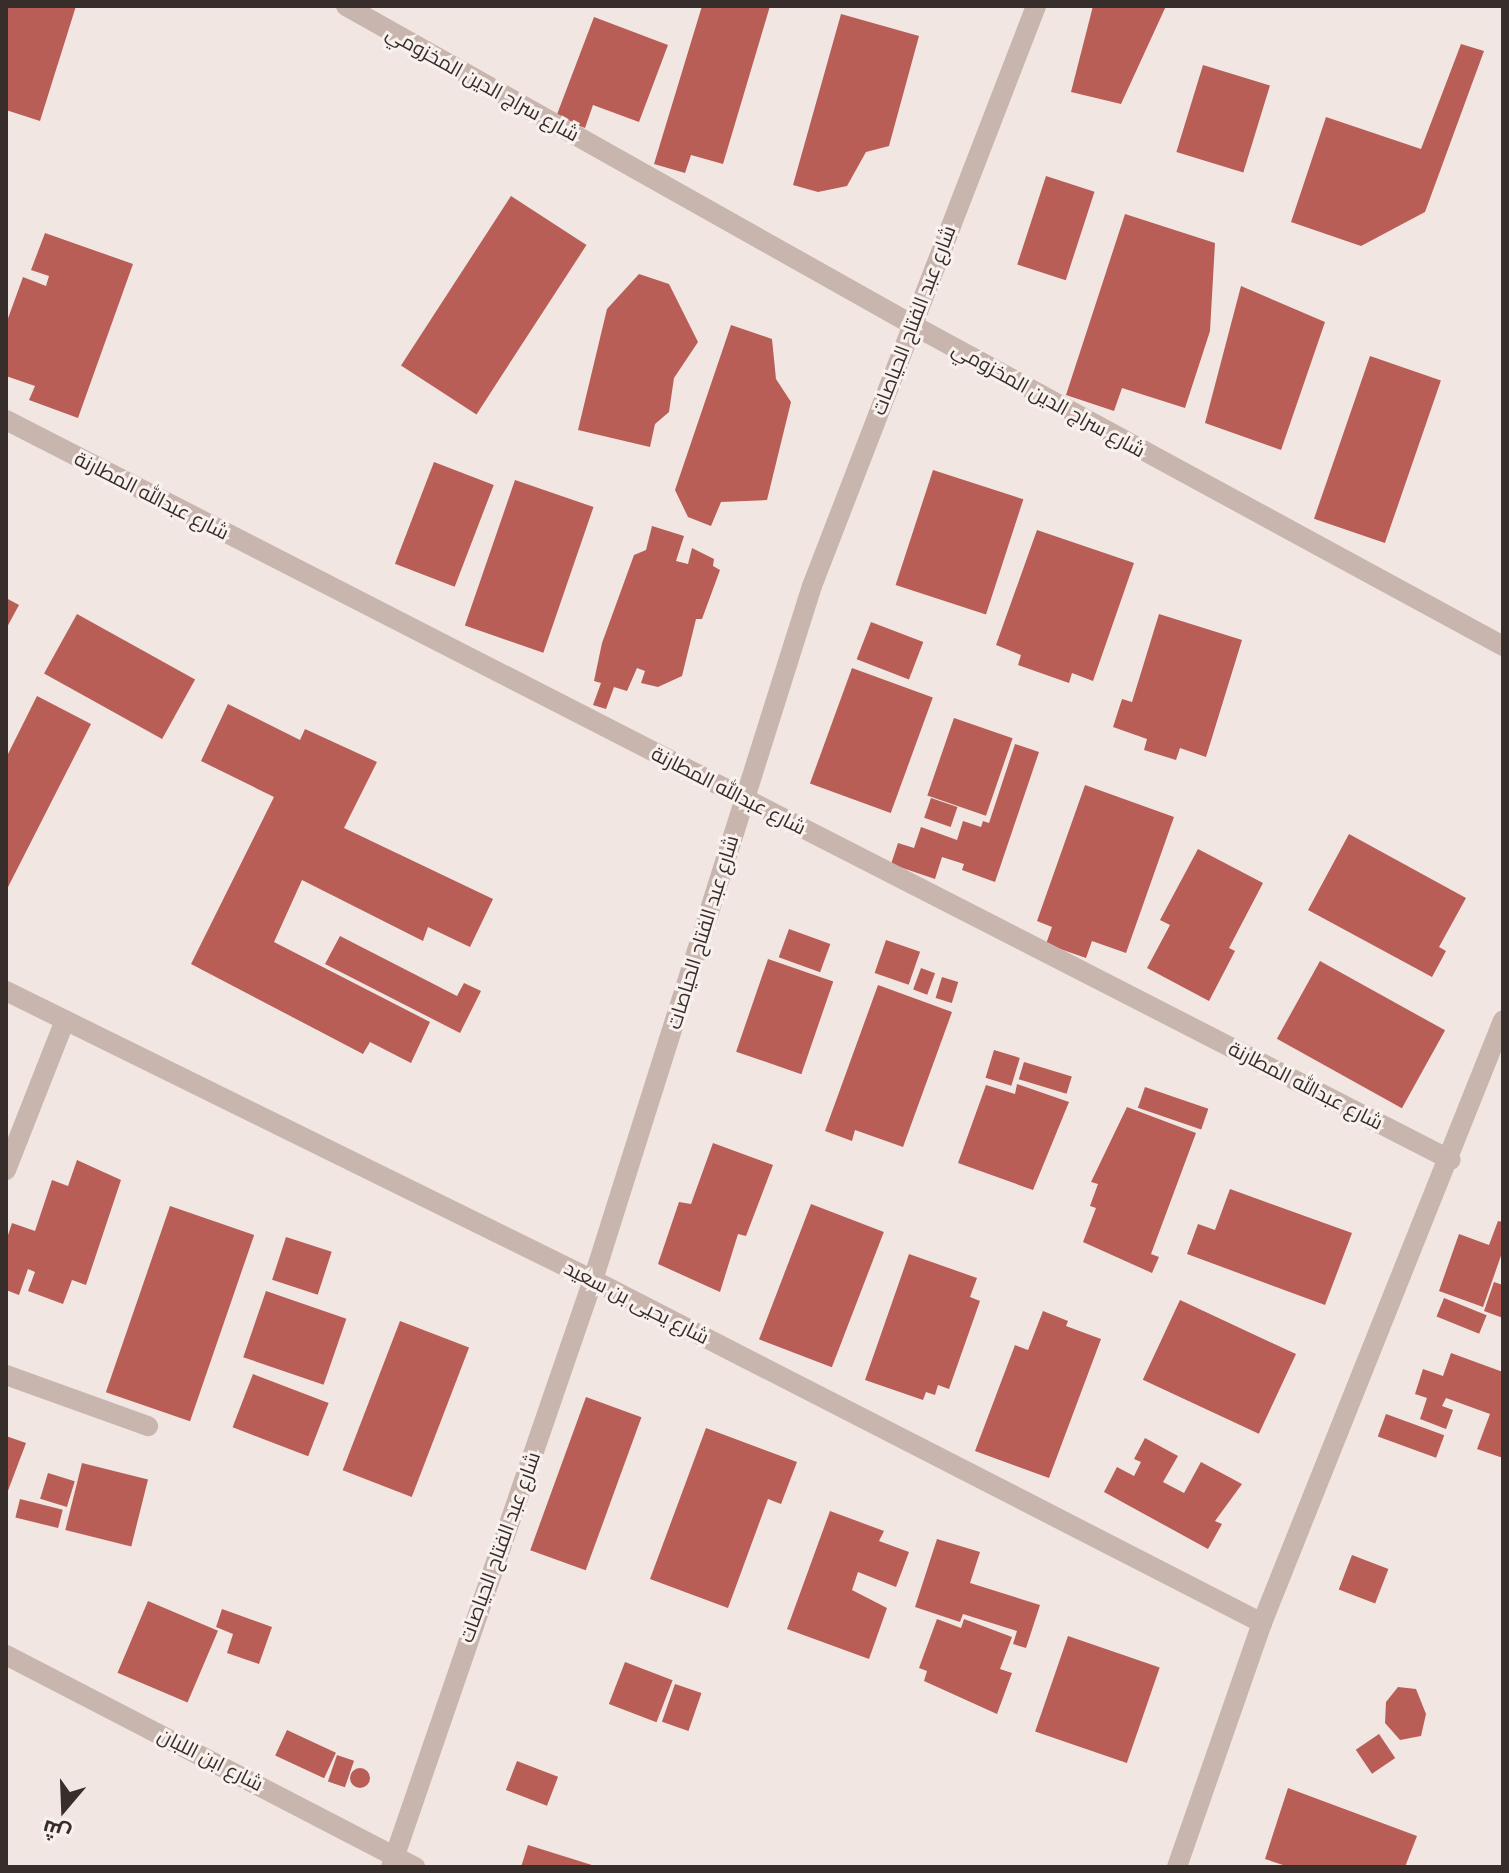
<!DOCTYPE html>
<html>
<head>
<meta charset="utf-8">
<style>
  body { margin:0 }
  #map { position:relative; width:1509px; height:1873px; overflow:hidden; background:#f1e6e1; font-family:"IBM Plex Sans",Cairo,sans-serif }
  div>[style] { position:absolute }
  .building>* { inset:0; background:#b85e57; transform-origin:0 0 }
  .round { border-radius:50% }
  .minor>* { height:20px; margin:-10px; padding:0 10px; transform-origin:10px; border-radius:10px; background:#c8b5ae }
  span { translate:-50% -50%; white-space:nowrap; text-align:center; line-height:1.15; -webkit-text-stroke:6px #f8f1ed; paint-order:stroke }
  .street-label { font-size:20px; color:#372d2b }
  .frame { position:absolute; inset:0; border:8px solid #372d2b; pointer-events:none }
  .north { position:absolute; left:24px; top:1769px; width:80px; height:80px; -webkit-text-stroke:6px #f8f1ed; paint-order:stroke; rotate:199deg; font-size:22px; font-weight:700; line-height:32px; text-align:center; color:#372d2b }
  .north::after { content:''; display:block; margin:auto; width:28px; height:36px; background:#372d2b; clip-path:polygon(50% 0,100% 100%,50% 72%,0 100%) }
</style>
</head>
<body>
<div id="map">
  <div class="building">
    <div style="clip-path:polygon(7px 6px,76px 6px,40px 121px,6px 110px)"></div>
    <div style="clip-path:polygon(702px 6px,770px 6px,723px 164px,691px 155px,685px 173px,654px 164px)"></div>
    <div style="clip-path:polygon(1093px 6px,1166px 6px,1121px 104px,1071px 92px)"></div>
    <div style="clip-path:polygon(841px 14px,919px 36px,889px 146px,866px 152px,847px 186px,818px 192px,793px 185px)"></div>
    <div style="clip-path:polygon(594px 17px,668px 45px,639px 122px,593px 105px,585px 128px,556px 117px)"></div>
    <div style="clip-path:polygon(1461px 44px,1484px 51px,1425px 212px,1361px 246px,1291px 222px,1326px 117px,1421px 149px)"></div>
    <div style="left:1203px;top:65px;width:70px;height:91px;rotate:17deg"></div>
    <div style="left:1046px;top:176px;width:51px;height:93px;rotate:18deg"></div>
    <div style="left:511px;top:196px;width:90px;height:202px;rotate:33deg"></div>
    <div style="clip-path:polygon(1125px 214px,1215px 243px,1210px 331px,1185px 408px,1122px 388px,1114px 411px,1066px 395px)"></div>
    <div style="clip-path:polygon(45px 233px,133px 264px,78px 418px,29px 400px,35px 386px,6px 376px,6px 324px,23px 277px,46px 286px,49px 276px,31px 270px)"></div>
    <div style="clip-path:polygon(639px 274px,669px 284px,698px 342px,674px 378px,669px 412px,655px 424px,650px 447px,578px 430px,607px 309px)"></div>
    <div style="clip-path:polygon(1241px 286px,1325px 322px,1281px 450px,1205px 423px)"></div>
    <div style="clip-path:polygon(731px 325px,772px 339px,776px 379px,791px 402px,767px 500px,721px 502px,711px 526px,688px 517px,675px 490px)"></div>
    <div style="left:1370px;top:356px;width:75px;height:172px;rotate:19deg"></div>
    <div style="left:434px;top:462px;width:64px;height:109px;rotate:21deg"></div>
    <div style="left:933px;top:470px;width:95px;height:121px;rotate:18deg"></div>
    <div style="left:515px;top:480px;width:83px;height:154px;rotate:19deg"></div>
    <div style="clip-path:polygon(652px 526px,684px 536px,676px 561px,688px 564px,692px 548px,714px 559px,713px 566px,720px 570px,702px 619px,696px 619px,682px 676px,658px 687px,641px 683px,645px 671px,637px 668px,627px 691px,614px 687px,606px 709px,593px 705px,601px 683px,594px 681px,602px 643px,634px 555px,646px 550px)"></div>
    <div style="clip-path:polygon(1037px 530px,1134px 563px,1093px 681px,1072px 673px,1069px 683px,1018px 665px,1021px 655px,996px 645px)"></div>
    <div style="clip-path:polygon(6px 598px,19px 605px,6px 629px)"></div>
    <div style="left:77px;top:614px;width:135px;height:68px;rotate:29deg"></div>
    <div style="clip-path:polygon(1159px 614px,1242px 640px,1206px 757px,1180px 748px,1176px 760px,1144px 750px,1147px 739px,1113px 727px,1122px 699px,1132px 702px)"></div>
    <div style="left:871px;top:622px;width:56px;height:40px;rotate:21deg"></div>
    <div style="left:852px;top:668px;width:86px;height:123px;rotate:20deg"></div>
    <div style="clip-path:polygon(37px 696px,91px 724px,6px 891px,6px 758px)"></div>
    <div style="clip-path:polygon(228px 704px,300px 740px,305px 729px,377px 762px,344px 828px,493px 899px,470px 947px,428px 927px,423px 941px,302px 880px,274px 942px,430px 1022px,411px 1063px,370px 1042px,363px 1054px,191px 964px,274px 797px,201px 761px)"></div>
    <div style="left:954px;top:718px;width:62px;height:82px;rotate:19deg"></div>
    <div style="clip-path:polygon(1015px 744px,1039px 752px,995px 882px,962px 870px,964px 864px,942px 857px,935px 879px,891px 864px,898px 843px,914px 848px,921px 827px,957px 840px,963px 821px,981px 827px,983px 821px,989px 823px)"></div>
    <div style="clip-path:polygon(1085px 785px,1174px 817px,1126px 953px,1092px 941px,1086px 958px,1046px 944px,1052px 927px,1037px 921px)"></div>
    <div style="left:931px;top:798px;width:28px;height:21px;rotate:19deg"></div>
    <div style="clip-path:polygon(1349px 834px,1466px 898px,1439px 947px,1446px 951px,1432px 977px,1308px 910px)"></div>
    <div style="clip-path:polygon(1198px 849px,1263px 883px,1229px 948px,1235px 951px,1209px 1001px,1147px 968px,1170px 925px,1160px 920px)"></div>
    <div style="left:789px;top:929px;width:44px;height:30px;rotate:20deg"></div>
    <div style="clip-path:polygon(340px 936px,457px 996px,464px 983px,481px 991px,460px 1033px,325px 964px)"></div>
    <div style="left:886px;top:940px;width:36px;height:35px;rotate:19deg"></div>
    <div style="left:768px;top:959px;width:69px;height:98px;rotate:19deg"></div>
    <div style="left:1320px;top:961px;width:143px;height:89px;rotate:29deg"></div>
    <div style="left:921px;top:968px;width:15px;height:23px;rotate:20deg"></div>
    <div style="left:942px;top:977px;width:17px;height:22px;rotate:17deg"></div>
    <div style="clip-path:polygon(878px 985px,952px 1012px,903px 1147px,855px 1130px,852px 1141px,825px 1131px)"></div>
    <div style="left:994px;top:1050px;width:27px;height:29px;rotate:17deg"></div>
    <div style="left:1024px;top:1062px;width:50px;height:18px;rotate:17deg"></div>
    <div style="clip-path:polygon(1017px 1084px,1069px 1102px,1033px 1190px,958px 1163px,986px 1085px,1015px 1094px)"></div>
    <div style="left:1145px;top:1087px;width:67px;height:22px;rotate:19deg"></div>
    <div style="clip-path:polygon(1127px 1107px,1196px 1133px,1151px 1254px,1159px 1257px,1152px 1273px,1083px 1242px,1096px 1208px,1090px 1206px,1098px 1184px,1091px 1182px)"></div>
    <div style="clip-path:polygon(713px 1143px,773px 1165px,746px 1236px,738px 1234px,720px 1292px,658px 1264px,679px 1202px,691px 1204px)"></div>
    <div style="clip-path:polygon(77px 1160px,121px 1180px,86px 1285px,72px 1280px,63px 1304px,28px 1291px,35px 1272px,28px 1269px,19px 1295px,6px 1290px,6px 1241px,12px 1223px,35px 1231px,52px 1180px,68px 1186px)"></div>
    <div style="clip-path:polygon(1230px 1189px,1352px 1233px,1325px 1305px,1187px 1254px,1198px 1224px,1215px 1230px)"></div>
    <div style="left:811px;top:1204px;width:78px;height:145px;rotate:21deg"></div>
    <div style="left:170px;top:1206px;width:89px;height:197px;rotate:19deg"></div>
    <div style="clip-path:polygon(1498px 1221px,1503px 1222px,1503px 1250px,1483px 1307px,1439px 1291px,1459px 1234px,1489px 1245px)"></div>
    <div style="left:286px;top:1237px;width:48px;height:45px;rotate:18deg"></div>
    <div style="clip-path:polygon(909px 1254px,977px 1278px,970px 1297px,980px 1301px,949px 1389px,938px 1385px,935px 1395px,926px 1392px,923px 1400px,865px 1380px)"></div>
    <div style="clip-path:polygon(1494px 1282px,1503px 1285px,1503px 1318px,1484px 1311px)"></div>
    <div style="left:266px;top:1291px;width:85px;height:70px;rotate:19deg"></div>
    <div style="left:1444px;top:1298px;width:46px;height:20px;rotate:22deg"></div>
    <div style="left:1180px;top:1300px;width:128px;height:88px;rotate:25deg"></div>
    <div style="clip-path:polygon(1043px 1311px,1068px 1321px,1066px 1326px,1101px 1339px,1049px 1478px,975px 1451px,1015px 1345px,1028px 1350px)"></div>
    <div style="left:400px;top:1321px;width:74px;height:160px;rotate:21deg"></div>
    <div style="clip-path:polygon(1451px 1353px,1503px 1372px,1503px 1458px,1477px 1449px,1490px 1414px,1446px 1398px,1442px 1406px,1453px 1410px,1446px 1429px,1420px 1419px,1427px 1398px,1415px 1394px,1423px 1369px,1443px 1376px)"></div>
    <div style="left:253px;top:1374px;width:81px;height:57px;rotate:21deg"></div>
    <div style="left:586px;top:1397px;width:59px;height:163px;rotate:20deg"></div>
    <div style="left:1386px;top:1414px;width:62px;height:24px;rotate:20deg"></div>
    <div style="clip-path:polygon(706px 1428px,797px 1462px,781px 1504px,768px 1499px,728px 1608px,650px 1579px)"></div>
    <div style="clip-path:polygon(6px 1436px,26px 1443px,6px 1496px)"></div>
    <div style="clip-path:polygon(1145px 1438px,1178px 1456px,1163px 1482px,1184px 1493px,1201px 1462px,1242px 1484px,1215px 1521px,1222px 1524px,1208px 1549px,1104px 1492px,1117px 1467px,1134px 1476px,1141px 1462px,1134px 1459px)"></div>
    <div style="left:82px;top:1463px;width:68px;height:69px;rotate:14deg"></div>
    <div style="left:48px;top:1473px;width:28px;height:27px;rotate:17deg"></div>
    <div style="left:20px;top:1499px;width:44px;height:19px;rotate:14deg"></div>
    <div style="clip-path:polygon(830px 1511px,884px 1531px,879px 1541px,909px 1552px,896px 1587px,858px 1572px,852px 1590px,887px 1608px,869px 1659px,787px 1629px)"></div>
    <div style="clip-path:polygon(937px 1539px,980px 1552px,970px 1583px,1040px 1605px,1026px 1648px,1013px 1644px,1017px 1631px,963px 1614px,960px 1622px,915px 1607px)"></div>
    <div style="left:1352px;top:1555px;width:39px;height:37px;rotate:21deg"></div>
    <div style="left:148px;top:1601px;width:76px;height:78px;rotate:23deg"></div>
    <div style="clip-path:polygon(222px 1609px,272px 1627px,259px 1664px,227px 1653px,233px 1634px,216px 1627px)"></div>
    <div style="clip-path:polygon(937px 1619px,961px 1628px,964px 1619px,1012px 1637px,1000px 1669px,1012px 1673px,997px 1714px,924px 1681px,927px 1671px,919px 1668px)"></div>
    <div style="left:1068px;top:1636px;width:97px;height:101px;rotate:19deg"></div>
    <div style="left:625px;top:1662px;width:51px;height:45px;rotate:21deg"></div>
    <div style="left:675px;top:1684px;width:28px;height:40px;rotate:19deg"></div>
    <div style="clip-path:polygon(1398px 1687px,1416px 1689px,1426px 1714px,1421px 1736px,1400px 1740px,1385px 1723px,1386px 1702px)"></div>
    <div style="left:287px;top:1730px;width:54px;height:28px;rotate:25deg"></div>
    <div style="left:1379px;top:1734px;width:29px;height:28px;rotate:56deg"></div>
    <div style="left:337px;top:1755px;width:18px;height:28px;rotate:19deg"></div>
    <div style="left:517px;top:1761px;width:44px;height:31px;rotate:21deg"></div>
    <div class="round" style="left:350px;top:1768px;width:20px;height:20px"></div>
    <div style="clip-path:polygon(1288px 1788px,1417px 1836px,1405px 1867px,1289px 1867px,1265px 1859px)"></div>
    <div style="clip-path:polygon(528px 1845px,595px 1866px,594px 1867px,521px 1867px)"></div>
  </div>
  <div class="minor">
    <div style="left:346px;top:6px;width:648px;rotate:29.37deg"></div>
    <div style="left:911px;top:324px;width:674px;rotate:28.54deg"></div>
    <div style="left:6px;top:420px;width:1623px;rotate:27.12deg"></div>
    <div style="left:6px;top:991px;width:654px;rotate:26.21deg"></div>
    <div style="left:593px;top:1280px;width:752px;rotate:27.14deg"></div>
    <div style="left:6px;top:1170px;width:161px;rotate:-68.5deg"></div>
    <div style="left:6px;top:1375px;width:151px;rotate:19.8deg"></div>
    <div style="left:6px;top:1655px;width:461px;rotate:27.4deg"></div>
    <div style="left:391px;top:1867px;width:621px;rotate:-71.01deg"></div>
    <div style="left:593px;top:1280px;width:728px;rotate:-72.49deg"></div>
    <div style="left:812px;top:586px;width:622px;rotate:-68.88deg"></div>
    <div style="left:1177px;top:1867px;width:258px;rotate:-70.8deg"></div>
    <div style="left:1262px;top:1623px;width:649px;rotate:-68.21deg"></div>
  </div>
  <div class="street-label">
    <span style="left:483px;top:83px;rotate:29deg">شارع سراج الدين المخزومي</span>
    <span style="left:913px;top:320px;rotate:-69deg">شارع عبد الفتاح الحياصات</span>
    <span style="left:1049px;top:399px;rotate:29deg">شارع سراج الدين المخزومي</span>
    <span style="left:152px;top:495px;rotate:27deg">شارع عبدالله المطارنة</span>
    <span style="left:729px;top:790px;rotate:27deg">شارع عبدالله المطارنة</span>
    <span style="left:702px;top:932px;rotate:-73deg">شارع عبد الفتاح الحياصات</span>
    <span style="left:1306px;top:1085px;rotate:27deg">شارع عبدالله المطارنة</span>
    <span style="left:637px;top:1302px;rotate:27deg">شارع يحيى بن سعيد</span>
    <span style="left:499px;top:1547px;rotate:-70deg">شارع عبد الفتاح الحياصات</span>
    <span style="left:211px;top:1759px;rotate:27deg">شارع ابن اللبان</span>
  </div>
  <div class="frame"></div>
  <div class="north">ش</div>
</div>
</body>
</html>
